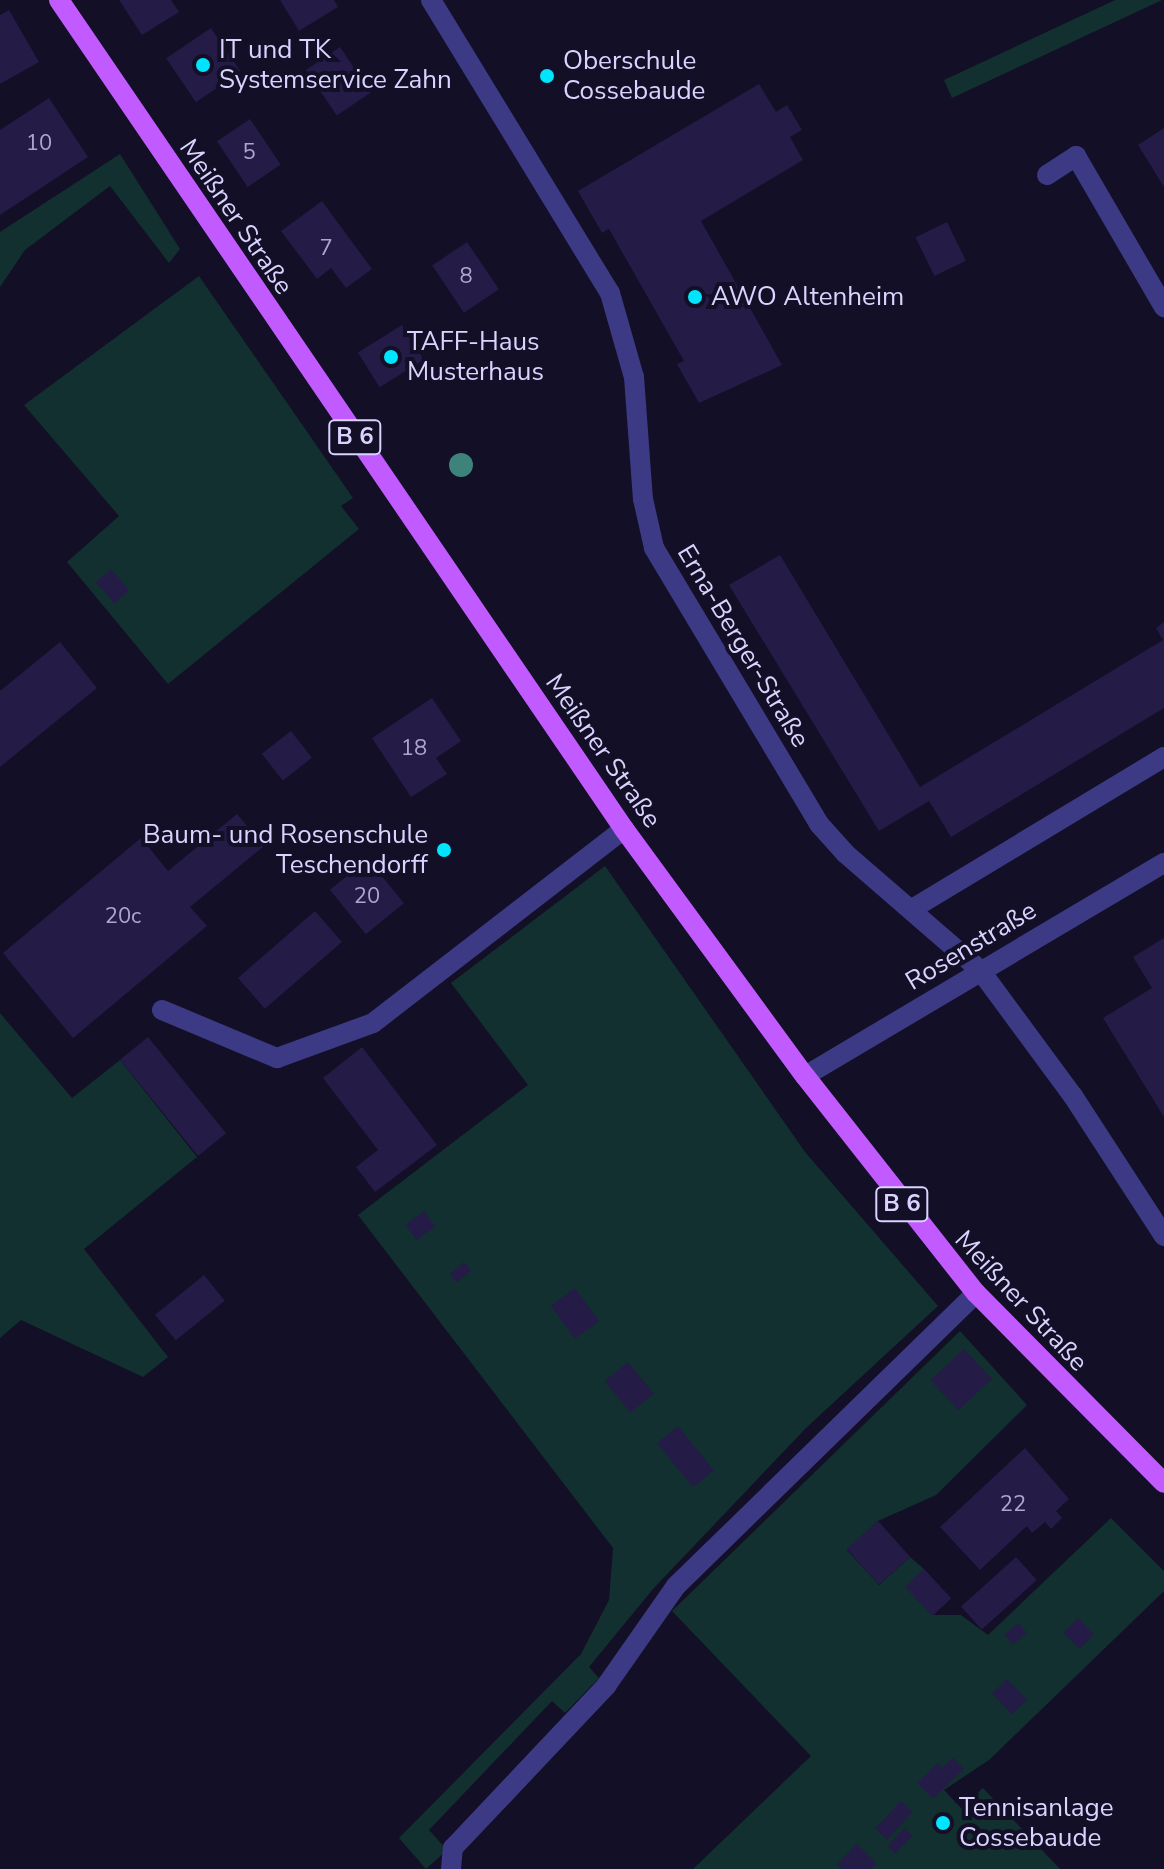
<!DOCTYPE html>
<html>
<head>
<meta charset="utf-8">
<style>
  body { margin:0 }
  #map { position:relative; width:1164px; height:1869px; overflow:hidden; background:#130f26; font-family:"Nunito Sans",sans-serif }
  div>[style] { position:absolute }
  .green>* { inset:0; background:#12302f }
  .building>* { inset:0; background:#241b47; transform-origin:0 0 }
  .minor>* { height:20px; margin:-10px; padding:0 10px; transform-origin:10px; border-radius:10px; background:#3d3a85 }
  .major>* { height:20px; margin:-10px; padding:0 10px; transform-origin:10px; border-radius:10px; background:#c25bff }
  .trees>* { width:24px; height:24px; margin:-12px; border-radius:50%; background:#3d827b }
  .dots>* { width:22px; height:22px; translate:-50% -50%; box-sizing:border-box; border:4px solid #130f26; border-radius:50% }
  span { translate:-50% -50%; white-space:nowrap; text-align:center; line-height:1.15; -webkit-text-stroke:8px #130f26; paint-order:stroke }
  .number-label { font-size:22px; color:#aca6d1 }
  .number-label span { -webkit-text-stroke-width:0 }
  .shield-label span { padding:2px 6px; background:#130f26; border:2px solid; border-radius:6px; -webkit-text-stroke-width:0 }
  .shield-label { font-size:24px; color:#d9d4ff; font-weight:700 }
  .poi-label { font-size:26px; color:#d9d4ff }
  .left { translate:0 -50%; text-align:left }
  .right { translate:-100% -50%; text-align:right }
  .street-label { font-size:26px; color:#d9d4ff }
</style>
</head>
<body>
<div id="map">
  <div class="green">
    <div style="clip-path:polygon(1115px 0,1162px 0,952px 98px,944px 80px)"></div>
    <div style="clip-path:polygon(120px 154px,180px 249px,169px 263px,110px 186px,25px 250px,0 287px,0 232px)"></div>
    <div style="clip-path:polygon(199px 276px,353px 498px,341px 506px,359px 529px,168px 684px,67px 562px,119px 516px,24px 405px)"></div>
    <div style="clip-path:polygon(605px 866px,805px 1152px,938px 1306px,806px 1428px,653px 1589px,589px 1667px,599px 1678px,565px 1713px,552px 1701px,429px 1830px,447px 1850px,426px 1869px,399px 1838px,581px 1654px,609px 1600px,613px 1548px,358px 1215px,528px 1085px,451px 983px)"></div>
    <div style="clip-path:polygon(0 1013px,72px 1098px,120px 1060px,197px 1157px,84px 1249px,168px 1357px,143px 1377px,21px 1320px,0 1338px)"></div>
    <div style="clip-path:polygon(960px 1331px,1027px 1405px,936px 1495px,878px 1521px,847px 1550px,879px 1585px,910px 1557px,924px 1569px,906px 1587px,932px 1615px,961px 1615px,988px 1635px,1111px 1518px,1164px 1571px,1164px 1591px,989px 1760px,944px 1790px,961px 1808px,983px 1788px,1060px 1869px,693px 1869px,811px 1756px,672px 1611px)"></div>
  </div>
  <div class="building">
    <div style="clip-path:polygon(119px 0,171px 0,179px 12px,142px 35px)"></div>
    <div style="clip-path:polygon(280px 0,334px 0,338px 7px,299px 31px)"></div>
    <div style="clip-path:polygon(9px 10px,39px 62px,0 84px,0 15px)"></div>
    <div style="left:211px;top:28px;width:53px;height:54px;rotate:56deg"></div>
    <div style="left:340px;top:47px;width:55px;height:41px;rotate:56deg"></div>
    <div style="clip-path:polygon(759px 84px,776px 112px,787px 105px,802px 130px,790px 137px,803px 160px,701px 221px,782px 365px,699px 403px,677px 364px,684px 361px,609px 229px,602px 233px,578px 191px)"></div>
    <div style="clip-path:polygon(49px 98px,88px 157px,0 215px,0 130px)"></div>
    <div style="left:250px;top:119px;width:55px;height:40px;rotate:56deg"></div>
    <div style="clip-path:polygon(1164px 128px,1164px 187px,1138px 145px)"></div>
    <div style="clip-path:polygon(322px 201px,372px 269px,346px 288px,331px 268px,317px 279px,281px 231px)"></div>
    <div style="left:947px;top:222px;width:43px;height:35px;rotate:64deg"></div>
    <div style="left:467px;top:242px;width:57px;height:42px;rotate:56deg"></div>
    <div style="left:402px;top:325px;width:41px;height:52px;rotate:58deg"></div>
    <div style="clip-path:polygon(780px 555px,920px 787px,1163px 640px,1156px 628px,1164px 622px,1164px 708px,951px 837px,929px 801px,879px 831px,729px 585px)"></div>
    <div style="left:111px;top:569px;width:28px;height:20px;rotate:49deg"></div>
    <div style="clip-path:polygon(60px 642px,97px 688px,0 767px,0 691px)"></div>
    <div style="clip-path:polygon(432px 698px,461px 741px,436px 758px,447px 774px,411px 797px,372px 738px)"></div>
    <div style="left:291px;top:731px;width:34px;height:37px;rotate:52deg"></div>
    <div style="clip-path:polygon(237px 814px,264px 846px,190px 907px,207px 926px,73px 1038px,3px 953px,141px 838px,168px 871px)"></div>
    <div style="left:368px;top:859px;width:57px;height:49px;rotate:51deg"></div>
    <div style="left:315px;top:911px;width:41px;height:102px;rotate:49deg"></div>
    <div style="clip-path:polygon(1164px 938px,1164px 1117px,1103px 1018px,1152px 988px,1133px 957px)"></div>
    <div style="left:148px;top:1037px;width:124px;height:36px;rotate:51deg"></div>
    <div style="clip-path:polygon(362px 1047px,437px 1145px,375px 1192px,356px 1167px,378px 1150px,323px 1078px)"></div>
    <div style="left:424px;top:1211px;width:19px;height:23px;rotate:54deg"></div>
    <div style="left:464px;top:1262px;width:11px;height:19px;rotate:49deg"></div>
    <div style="left:204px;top:1275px;width:33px;height:63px;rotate:51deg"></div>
    <div style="left:575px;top:1288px;width:41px;height:30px;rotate:54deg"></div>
    <div style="left:964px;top:1349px;width:41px;height:46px;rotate:47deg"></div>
    <div style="left:628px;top:1362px;width:41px;height:30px;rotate:51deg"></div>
    <div style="left:678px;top:1426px;width:57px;height:27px;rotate:51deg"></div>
    <div style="clip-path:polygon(1025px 1448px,1069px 1499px,1056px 1511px,1062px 1518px,1051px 1529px,1045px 1522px,1032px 1533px,1027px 1526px,980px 1570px,940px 1527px)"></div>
    <div style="left:878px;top:1521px;width:48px;height:42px;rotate:48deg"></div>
    <div style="left:1016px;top:1557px;width:31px;height:74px;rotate:48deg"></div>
    <div style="left:924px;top:1569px;width:40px;height:26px;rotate:47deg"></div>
    <div style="left:1078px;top:1618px;width:23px;height:21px;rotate:45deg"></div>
    <div style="left:1018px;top:1623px;width:13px;height:18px;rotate:48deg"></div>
    <div style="left:1007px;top:1679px;width:29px;height:21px;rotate:46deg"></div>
    <div style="clip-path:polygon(953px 1757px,964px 1769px,933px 1799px,917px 1783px,938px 1763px,942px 1768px)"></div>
    <div style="left:901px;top:1801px;width:16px;height:38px;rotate:43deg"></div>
    <div style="left:905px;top:1828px;width:11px;height:25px;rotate:45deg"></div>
    <div style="clip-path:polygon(857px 1844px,876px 1863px,871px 1869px,841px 1869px,837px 1864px)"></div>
  </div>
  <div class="minor">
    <div style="left:431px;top:0;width:343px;rotate:58.6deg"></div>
    <div style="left:610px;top:293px;width:87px;rotate:74.1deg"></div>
    <div style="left:634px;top:377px;width:122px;rotate:85.8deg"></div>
    <div style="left:643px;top:499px;width:50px;rotate:77.3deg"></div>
    <div style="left:654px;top:548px;width:322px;rotate:59.1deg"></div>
    <div style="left:819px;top:824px;width:40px;rotate:48deg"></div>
    <div style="left:846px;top:854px;width:177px;rotate:40.9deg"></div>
    <div style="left:980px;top:970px;width:157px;rotate:53.6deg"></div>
    <div style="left:1073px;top:1096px;width:167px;rotate:57deg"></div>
    <div style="left:1047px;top:175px;width:35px;rotate:-33deg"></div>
    <div style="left:1076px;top:156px;width:175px;rotate:59.8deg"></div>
    <div style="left:912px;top:909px;width:294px;rotate:-31.1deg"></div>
    <div style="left:162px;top:1010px;width:125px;rotate:22.7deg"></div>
    <div style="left:277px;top:1058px;width:102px;rotate:-20deg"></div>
    <div style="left:373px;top:1023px;width:317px;rotate:-37.7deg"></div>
    <div style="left:805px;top:1076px;width:417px;rotate:-30.7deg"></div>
    <div style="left:451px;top:1869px;width:21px;rotate:-85deg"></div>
    <div style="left:453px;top:1848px;width:223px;rotate:-46.6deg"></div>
    <div style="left:606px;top:1686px;width:122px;rotate:-55deg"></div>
    <div style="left:676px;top:1586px;width:419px;rotate:-44.3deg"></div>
  </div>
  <div class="major">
    <div style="left:59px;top:0;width:1003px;rotate:55.72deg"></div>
    <div style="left:624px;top:829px;width:306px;rotate:53.8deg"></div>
    <div style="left:805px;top:1076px;width:276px;rotate:51.8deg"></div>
    <div style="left:976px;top:1293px;width:267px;rotate:45.3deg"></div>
  </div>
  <div class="trees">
    <div style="left:461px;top:465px"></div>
  </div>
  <div class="dots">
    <div style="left:203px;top:65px;background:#00e5ff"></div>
    <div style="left:547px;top:76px;background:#00e5ff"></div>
    <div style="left:695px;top:297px;background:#00e5ff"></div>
    <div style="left:391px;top:357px;background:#00e5ff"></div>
    <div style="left:444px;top:850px;background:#00e5ff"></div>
    <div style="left:943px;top:1823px;background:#00e5ff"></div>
  </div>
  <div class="number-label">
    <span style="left:39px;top:144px">10</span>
    <span style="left:249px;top:153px">5</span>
    <span style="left:326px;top:249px">7</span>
    <span style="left:466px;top:277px">8</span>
    <span style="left:414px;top:749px">18</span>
    <span style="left:367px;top:897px">20</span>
    <span style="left:123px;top:917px">20c</span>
    <span style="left:1013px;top:1505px">22</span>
  </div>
  <div class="shield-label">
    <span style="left:355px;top:437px">B 6</span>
    <span style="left:902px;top:1204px">B 6</span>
  </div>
  <div class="poi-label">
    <span class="left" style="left:219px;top:65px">IT und TK<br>Systemservice Zahn</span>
    <span class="left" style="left:563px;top:76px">Oberschule<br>Cossebaude</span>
    <span class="left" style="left:711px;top:297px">AWO Altenheim</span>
    <span class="left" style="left:407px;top:357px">TAFF-Haus<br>Musterhaus</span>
    <span class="right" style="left:428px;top:850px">Baum- und Rosenschule<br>Teschendorff</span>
    <span class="left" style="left:959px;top:1823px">Tennisanlage<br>Cossebaude</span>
  </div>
  <div class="street-label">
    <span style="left:236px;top:217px;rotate:56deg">Meißner Straße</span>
    <span style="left:743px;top:646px;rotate:59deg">Erna-Berger-Straße</span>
    <span style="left:603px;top:751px;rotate:55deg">Meißner Straße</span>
    <span style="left:971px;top:946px;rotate:-31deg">Rosenstraße</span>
    <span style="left:1021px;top:1301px;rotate:47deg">Meißner Straße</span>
  </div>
</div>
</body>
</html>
